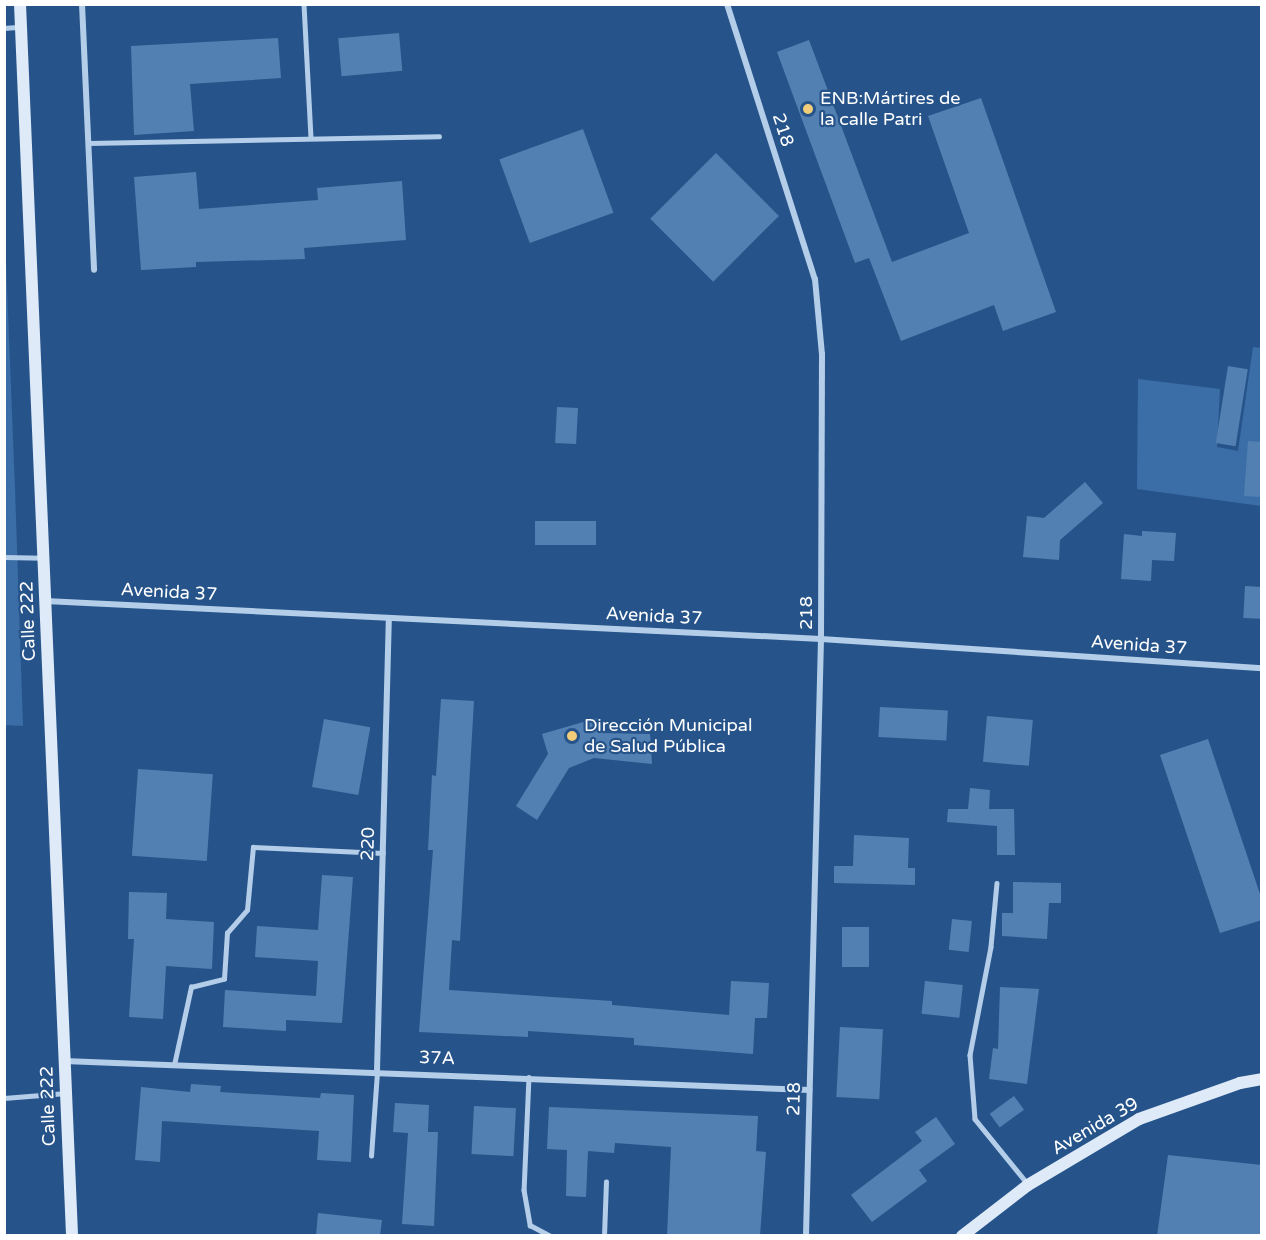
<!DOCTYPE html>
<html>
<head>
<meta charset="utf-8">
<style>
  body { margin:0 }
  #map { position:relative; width:1266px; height:1240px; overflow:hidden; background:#26548a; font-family:"Varela Round",sans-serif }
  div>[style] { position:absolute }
  .green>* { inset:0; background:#3b6ea6 }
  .building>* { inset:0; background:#5380b2; transform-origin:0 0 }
  .lane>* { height:4.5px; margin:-2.25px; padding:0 2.25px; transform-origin:2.25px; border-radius:2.25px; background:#b4cde9 }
  .street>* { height:6px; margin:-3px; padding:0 3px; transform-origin:3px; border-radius:3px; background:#b4cde9 }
  .secondary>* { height:12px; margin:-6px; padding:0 6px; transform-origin:6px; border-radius:6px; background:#deeaf8 }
  .dots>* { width:16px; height:16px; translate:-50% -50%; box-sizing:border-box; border:3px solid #26548a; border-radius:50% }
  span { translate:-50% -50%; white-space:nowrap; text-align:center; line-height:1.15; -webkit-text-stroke:4.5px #26548a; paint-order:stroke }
  .poi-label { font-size:18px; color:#fff }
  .left { translate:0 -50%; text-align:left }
  .street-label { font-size:18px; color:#fff }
  .frame { position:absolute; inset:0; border:6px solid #fff; pointer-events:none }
</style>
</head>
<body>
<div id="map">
  <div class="green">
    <div style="clip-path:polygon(4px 212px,15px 489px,23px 726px,4px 725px)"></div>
    <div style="clip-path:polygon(1253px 347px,1261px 348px,1261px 506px,1137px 489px,1138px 379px,1220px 389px,1217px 447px,1238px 451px)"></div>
  </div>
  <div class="building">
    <div style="left:399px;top:33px;width:38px;height:61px;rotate:85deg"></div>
    <div style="clip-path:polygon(278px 38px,281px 78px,190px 84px,194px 131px,134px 135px,131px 46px)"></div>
    <div style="clip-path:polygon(809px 40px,892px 262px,969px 233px,928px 116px,981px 98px,1056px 312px,1003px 331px,994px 305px,901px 341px,869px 258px,855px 263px,777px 52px)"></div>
    <div style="left:583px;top:129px;width:89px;height:89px;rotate:70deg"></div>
    <div style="left:716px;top:153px;width:89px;height:93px;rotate:45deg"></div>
    <div style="clip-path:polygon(196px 172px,199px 209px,318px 200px,317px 188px,402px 181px,406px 240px,304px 248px,305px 259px,196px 262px,196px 267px,141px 270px,134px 177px)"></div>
    <div style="left:1228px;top:366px;width:20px;height:78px;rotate:9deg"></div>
    <div style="left:557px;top:407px;width:21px;height:36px;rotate:3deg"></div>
    <div style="clip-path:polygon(1248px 441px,1262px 442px,1262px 497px,1244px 496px)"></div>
    <div style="clip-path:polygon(1085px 482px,1103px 503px,1060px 540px,1059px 560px,1023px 557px,1027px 516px,1044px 518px)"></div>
    <div style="left:596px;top:521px;width:24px;height:61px;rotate:90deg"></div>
    <div style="clip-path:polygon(1142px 531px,1176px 533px,1174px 561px,1152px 560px,1151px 581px,1121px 579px,1124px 534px,1142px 536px)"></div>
    <div style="left:1245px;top:586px;width:17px;height:32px;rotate:3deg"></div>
    <div style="clip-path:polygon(441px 699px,474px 701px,460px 941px,452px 940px,449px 990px,612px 1001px,612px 1005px,729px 1015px,731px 981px,769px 983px,767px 1018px,755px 1018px,753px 1054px,634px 1045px,634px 1038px,528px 1031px,528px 1037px,419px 1032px,433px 850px,428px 850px,432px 775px,436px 776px)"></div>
    <div style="left:880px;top:707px;width:68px;height:30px;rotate:3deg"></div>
    <div style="left:987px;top:716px;width:46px;height:46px;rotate:5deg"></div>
    <div style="clip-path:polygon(597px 718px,602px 733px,650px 734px,652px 764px,594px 758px,569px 768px,537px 820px,516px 806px,548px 754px,542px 734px)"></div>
    <div style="left:324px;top:719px;width:47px;height:69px;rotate:10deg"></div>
    <div style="clip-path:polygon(1208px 739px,1262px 900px,1262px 920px,1220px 933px,1160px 755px)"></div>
    <div style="left:138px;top:769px;width:75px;height:87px;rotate:4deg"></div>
    <div style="clip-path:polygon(970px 788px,990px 790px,989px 809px,1014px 809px,1015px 855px,997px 855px,997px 826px,947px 822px,948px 809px,968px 809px)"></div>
    <div style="clip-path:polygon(854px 835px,909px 838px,908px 868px,915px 868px,915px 885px,834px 883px,834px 866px,853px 866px)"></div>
    <div style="clip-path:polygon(322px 875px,353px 877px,342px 1023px,286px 1020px,286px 1031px,223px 1027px,225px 990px,316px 996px,318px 961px,255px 957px,257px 926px,318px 930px)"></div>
    <div style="clip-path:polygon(1013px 882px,1061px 883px,1061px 903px,1049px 903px,1047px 939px,1002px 936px,1002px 913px,1013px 913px)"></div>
    <div style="clip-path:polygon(129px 892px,167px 893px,166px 919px,214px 922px,212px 969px,166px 966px,163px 1019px,129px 1017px,134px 939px,128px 939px)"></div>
    <div style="left:952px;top:919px;width:20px;height:31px;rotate:6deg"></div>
    <div style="left:842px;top:927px;width:27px;height:40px"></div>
    <div style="left:925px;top:981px;width:38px;height:33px;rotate:6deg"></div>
    <div style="clip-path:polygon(1000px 987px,1039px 989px,1027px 1084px,989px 1079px,993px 1048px,998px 1049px)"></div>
    <div style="left:840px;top:1027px;width:43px;height:70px;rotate:3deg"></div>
    <div style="clip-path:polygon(191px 1084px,221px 1086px,220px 1092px,320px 1098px,321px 1093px,354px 1095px,351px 1162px,317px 1160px,319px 1131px,162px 1121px,160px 1162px,135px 1160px,141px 1087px,190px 1092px)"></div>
    <div style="left:1014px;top:1096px;width:17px;height:30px;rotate:54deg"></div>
    <div style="clip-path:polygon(395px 1103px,429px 1105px,428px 1132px,438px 1132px,434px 1226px,402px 1224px,408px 1133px,393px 1132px)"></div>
    <div style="left:474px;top:1106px;width:42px;height:48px;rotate:3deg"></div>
    <div style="clip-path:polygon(549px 1107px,758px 1116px,756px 1151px,766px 1152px,760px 1236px,667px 1236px,671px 1147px,615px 1143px,614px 1153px,588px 1151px,586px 1197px,566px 1196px,567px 1150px,547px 1149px)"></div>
    <div style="clip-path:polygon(936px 1117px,955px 1144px,919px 1170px,927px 1181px,872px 1222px,851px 1195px,922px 1141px,915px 1132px)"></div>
    <div style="clip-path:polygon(1168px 1155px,1262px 1165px,1262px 1236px,1157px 1236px)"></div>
    <div style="clip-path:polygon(318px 1213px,382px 1220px,380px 1236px,316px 1236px)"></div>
  </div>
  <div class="lane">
    <div style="left:304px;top:4px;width:133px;rotate:87deg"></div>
    <div style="left:4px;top:28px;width:16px;rotate:-4deg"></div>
    <div style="left:89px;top:143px;width:350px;rotate:-1.1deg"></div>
    <div style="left:4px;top:557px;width:39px;rotate:1deg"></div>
    <div style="left:997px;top:883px;width:64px;rotate:95.4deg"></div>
    <div style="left:991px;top:947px;width:110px;rotate:101deg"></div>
    <div style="left:970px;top:1055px;width:64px;rotate:85.5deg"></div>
    <div style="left:975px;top:1119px;width:82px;rotate:50.9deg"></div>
    <div style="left:174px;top:1065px;width:80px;rotate:-77.7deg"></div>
    <div style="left:191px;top:987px;width:34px;rotate:-14deg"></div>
    <div style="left:224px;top:979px;width:46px;rotate:-86.3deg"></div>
    <div style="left:227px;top:933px;width:30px;rotate:-49deg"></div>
    <div style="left:247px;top:910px;width:63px;rotate:-84.6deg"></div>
    <div style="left:253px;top:847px;width:130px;rotate:2.6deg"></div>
    <div style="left:529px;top:1077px;width:113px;rotate:92.5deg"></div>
    <div style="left:524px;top:1190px;width:36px;rotate:80deg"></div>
    <div style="left:530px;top:1225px;width:24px;rotate:28deg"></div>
    <div style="left:4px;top:1098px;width:62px;rotate:-4.6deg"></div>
    <div style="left:371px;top:1156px;width:84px;rotate:-85.9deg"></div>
    <div style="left:604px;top:1236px;width:54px;rotate:-87.9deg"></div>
  </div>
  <div class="street">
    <div style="left:82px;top:4px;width:266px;rotate:87.4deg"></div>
    <div style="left:727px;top:4px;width:289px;rotate:72.3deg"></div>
    <div style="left:815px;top:279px;width:75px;rotate:84.7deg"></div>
    <div style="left:822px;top:354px;width:285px;rotate:90.2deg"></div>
    <div style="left:821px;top:639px;width:597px;rotate:91.44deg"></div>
    <div style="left:45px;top:601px;width:777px;rotate:2.8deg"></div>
    <div style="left:821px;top:639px;width:442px;rotate:3.8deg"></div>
    <div style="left:64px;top:1061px;width:746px;rotate:2.23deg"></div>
    <div style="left:377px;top:1071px;width:453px;rotate:-88.5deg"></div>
  </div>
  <div class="secondary">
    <div style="left:20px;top:4px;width:1233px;rotate:87.58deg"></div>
    <div style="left:962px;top:1236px;width:83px;rotate:-37.7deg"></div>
    <div style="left:1028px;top:1185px;width:129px;rotate:-30.7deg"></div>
    <div style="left:1139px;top:1119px;width:107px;rotate:-19.6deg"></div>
    <div style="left:1240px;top:1083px;width:22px;rotate:-10deg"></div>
  </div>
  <div class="dots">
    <div style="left:808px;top:109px;background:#f2cd79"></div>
    <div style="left:572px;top:736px;background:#f2cd79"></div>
  </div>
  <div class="poi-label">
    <span class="left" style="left:820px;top:109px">ENB:Mártires de<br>la calle Patri</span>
    <span class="left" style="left:584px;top:736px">Dirección Municipal<br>de Salud Pública</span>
  </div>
  <div class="street-label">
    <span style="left:783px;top:130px;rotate:72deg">218</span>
    <span style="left:169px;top:592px;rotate:3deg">Avenida 37</span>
    <span style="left:806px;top:613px;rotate:-90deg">218</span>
    <span style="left:654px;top:616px;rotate:3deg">Avenida 37</span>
    <span style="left:28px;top:621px;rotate:-92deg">Calle 222</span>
    <span style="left:1139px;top:645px;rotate:4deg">Avenida 37</span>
    <span style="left:368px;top:844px;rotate:-88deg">220</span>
    <span style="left:437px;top:1058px;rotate:2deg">37A</span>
    <span style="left:794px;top:1099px;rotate:-89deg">218</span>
    <span style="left:48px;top:1106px;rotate:-92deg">Calle 222</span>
    <span style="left:1095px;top:1126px;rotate:-30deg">Avenida 39</span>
  </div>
  <div class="frame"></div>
</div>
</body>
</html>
